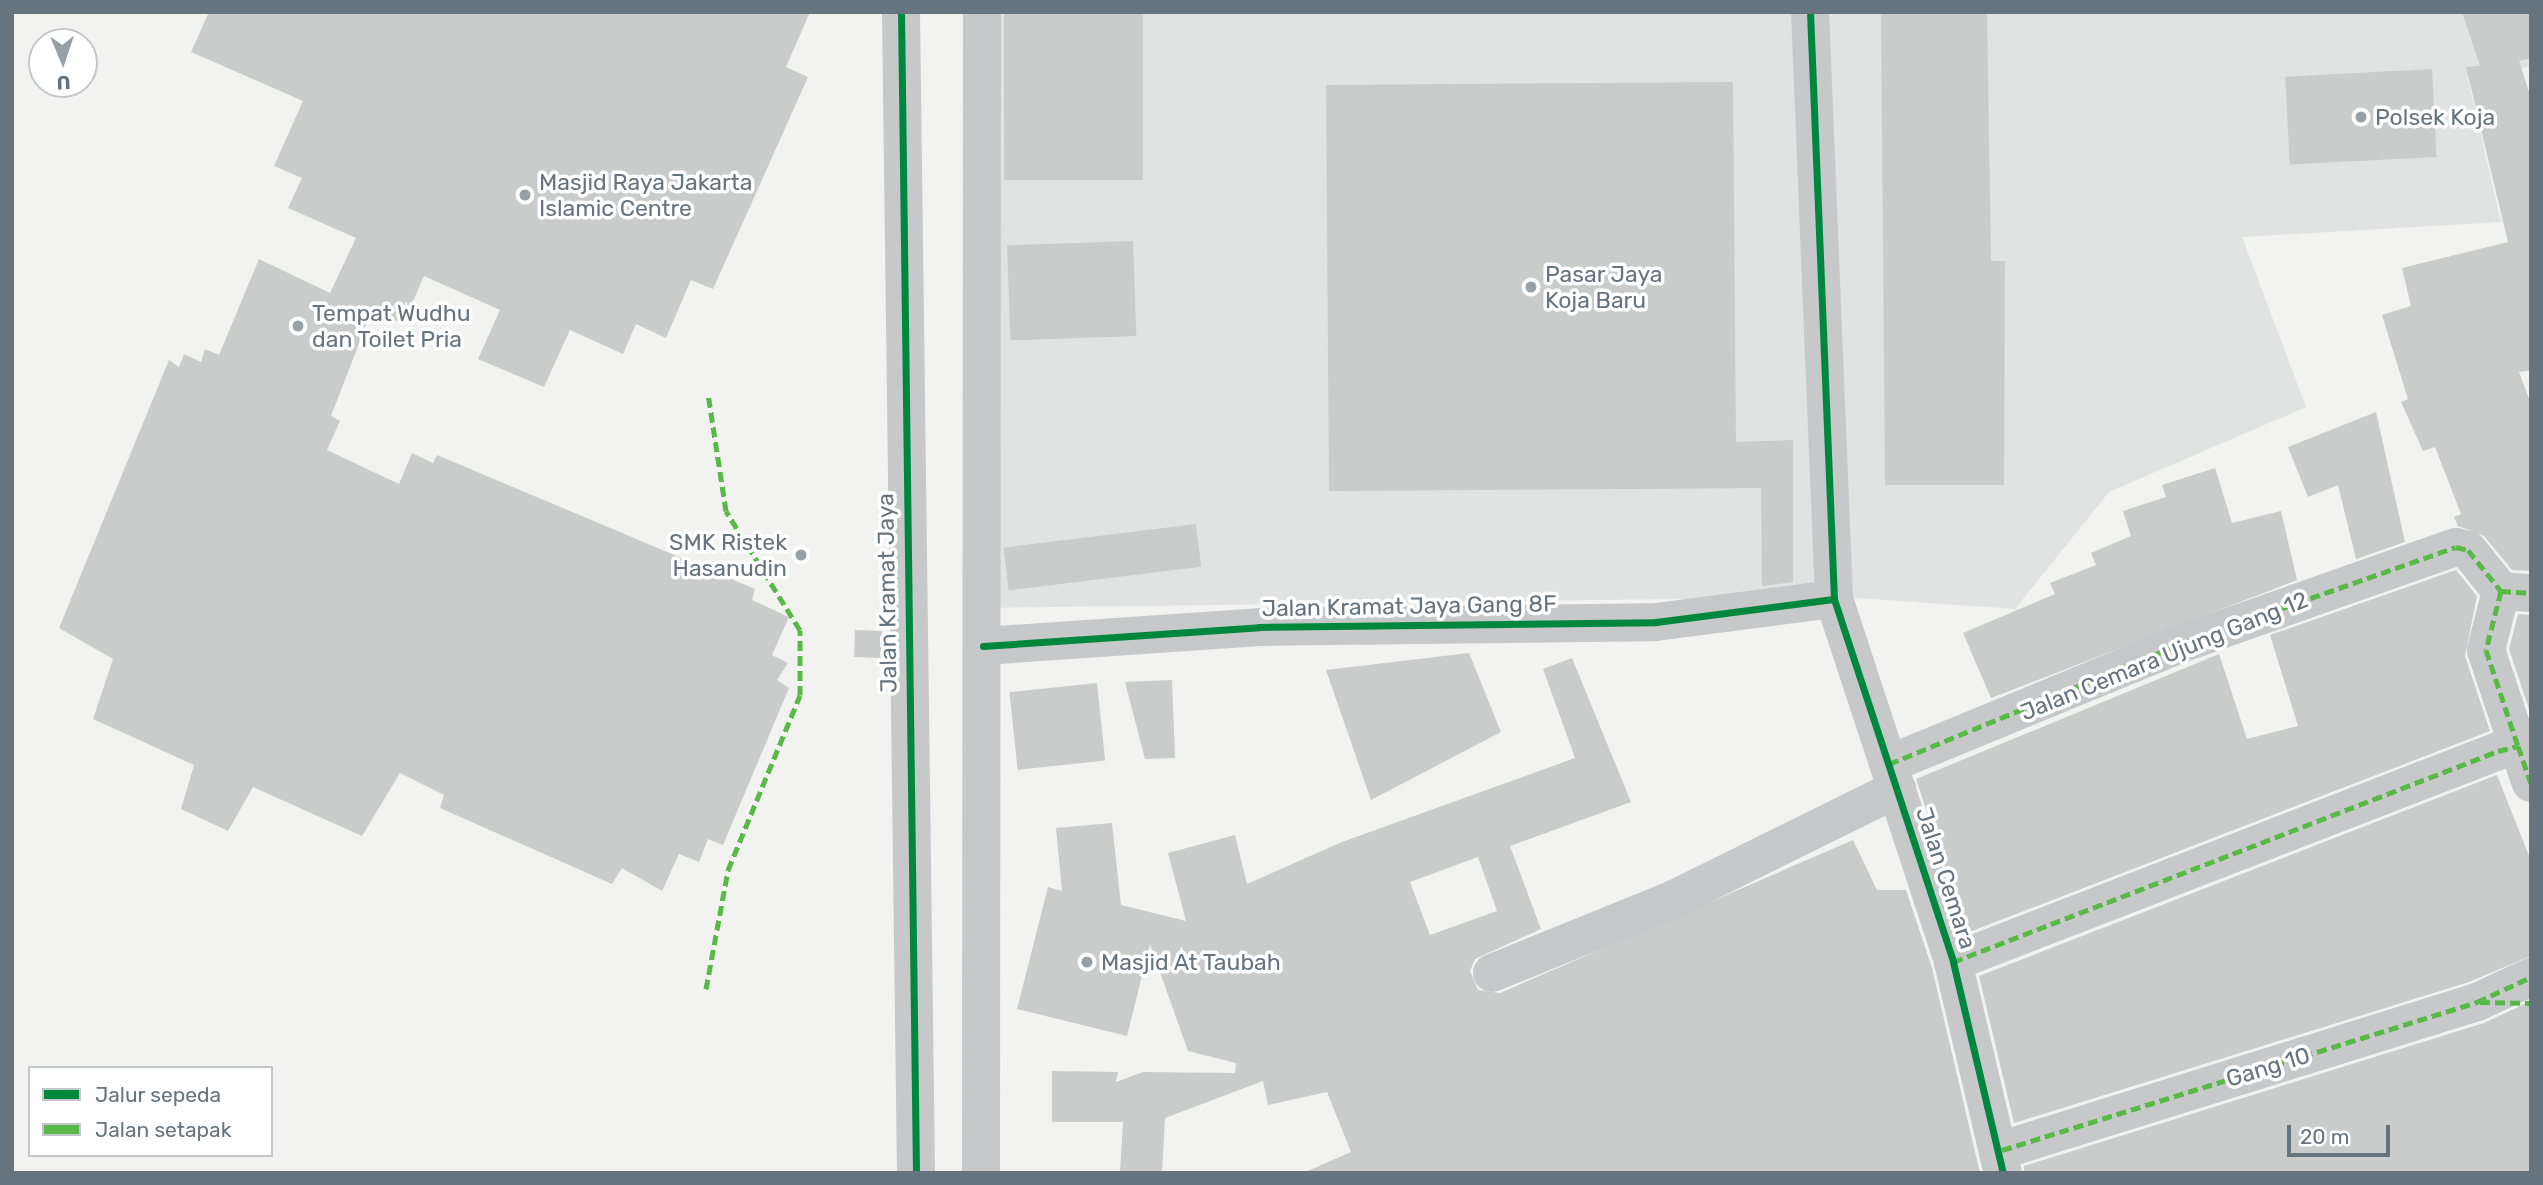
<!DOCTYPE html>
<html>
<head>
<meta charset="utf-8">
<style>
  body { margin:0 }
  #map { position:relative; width:2543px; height:1185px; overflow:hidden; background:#f2f2f1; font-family:Rubik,sans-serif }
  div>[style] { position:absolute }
  .built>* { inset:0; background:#e1e2e2 }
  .building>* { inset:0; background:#cacbcb; transform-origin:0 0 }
  .minor>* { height:38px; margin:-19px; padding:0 19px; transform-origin:19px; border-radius:19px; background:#c7c8c9 }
  .quiet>* { height:5px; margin-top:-2.5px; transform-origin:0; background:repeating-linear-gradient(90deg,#58b947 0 10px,transparent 0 15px) }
  .cycleway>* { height:7px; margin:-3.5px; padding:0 3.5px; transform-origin:3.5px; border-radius:3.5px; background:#00873e }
  .dots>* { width:19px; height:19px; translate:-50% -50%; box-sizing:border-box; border:4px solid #fff; border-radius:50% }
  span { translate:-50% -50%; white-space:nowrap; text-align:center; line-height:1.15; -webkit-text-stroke:7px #fff; paint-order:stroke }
  .poi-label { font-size:23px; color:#65747e }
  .left { translate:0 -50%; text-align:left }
  .right { translate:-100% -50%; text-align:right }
  .street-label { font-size:23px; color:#65747e }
  .frame { position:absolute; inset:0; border:14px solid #65747e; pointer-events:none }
  .legend { position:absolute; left:28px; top:1066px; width:245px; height:91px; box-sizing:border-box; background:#fff; border:2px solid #c1c7cb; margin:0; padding:9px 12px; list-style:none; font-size:21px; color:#65747e }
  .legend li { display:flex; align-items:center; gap:14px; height:35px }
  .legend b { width:35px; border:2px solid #c1c7cb }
  .north { position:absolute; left:28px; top:28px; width:70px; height:70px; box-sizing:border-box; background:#fff; border:2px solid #c1c7cb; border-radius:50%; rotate:178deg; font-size:19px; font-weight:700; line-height:28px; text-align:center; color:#65747e }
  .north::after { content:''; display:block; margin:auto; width:24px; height:32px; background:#96a0a6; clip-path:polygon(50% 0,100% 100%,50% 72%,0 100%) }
  .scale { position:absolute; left:2287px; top:1125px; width:103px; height:32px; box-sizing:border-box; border:4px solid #65747e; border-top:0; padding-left:9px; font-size:21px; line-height:24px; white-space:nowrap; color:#65747e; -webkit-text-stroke:5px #fff; paint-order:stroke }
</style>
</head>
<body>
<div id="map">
  <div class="built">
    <div style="clip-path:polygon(983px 12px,2531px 12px,2531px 66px,2468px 79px,2501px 222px,2242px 237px,2306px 407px,2109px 492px,2015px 609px,1842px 597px,983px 608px)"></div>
  </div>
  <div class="building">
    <div style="clip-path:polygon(209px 12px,810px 12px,786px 67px,808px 77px,761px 182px,713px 289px,691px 280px,666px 338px,636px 324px,623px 354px,570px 330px,544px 387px,478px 359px,500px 310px,424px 276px,403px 324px,372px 310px,331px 416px,340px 421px,327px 450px,399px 484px,412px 453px,433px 463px,437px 455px,755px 589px,752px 600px,789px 617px,772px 655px,788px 663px,777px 680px,789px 688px,723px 845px,708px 839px,699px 862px,679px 854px,662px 891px,622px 868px,612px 884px,440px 808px,444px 795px,400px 773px,362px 836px,253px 787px,228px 831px,181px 809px,194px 765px,93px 719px,113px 659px,59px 628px,169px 360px,179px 367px,184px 354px,201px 362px,205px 349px,219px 355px,259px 259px,330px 293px,356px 238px,288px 208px,302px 178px,274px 166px,303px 101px,191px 52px)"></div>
    <div style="left:1004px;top:12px;width:139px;height:168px"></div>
    <div style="clip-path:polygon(1881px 12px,1987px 12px,1991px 261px,2005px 261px,2004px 485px,1885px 485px)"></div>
    <div style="clip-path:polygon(2462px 12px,2531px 12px,2531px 58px,2519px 61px,2531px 98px,2531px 370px,2519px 372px,2531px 404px,2531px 571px,2512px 570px,2484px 536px,2458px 526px,2454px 517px,2461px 514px,2435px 447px,2423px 451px,2401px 402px,2408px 399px,2382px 315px,2411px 306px,2402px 268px,2508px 242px,2466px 67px,2480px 66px)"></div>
    <div style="left:2432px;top:69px;width:88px;height:147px;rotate:87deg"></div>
    <div style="clip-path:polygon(1733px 82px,1736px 442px,1793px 440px,1793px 582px,1762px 586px,1761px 488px,1329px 491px,1326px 85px)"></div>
    <div style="left:1133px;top:241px;width:95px;height:126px;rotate:88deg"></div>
    <div style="clip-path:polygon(2376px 412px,2405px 542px,2356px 559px,2338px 485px,2308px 497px,2288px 447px)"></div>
    <div style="clip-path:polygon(2215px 468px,2232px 523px,2281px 511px,2297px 580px,1991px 698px,1963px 633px,2055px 594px,2050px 583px,2096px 565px,2091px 553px,2131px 536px,2123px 511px,2166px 497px,2162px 485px)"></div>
    <div style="left:1196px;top:524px;width:43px;height:194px;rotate:83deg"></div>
    <div style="clip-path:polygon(2456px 570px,2477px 596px,2465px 656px,2490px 731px,1967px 933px,1916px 779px,2219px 654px,2247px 739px,2298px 726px,2270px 635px)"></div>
    <div style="clip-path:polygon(2518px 614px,2531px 615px,2531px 715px,2509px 649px)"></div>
    <div style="left:855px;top:630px;width:27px;height:27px;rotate:2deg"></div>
    <div style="clip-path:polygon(1469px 653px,1501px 732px,1371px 800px,1326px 670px)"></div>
    <div style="clip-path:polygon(evenodd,1572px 658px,1631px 802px,1510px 846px,1541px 929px,1475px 959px,1470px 971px,1478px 990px,1500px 993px,1853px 840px,1877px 890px,1906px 890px,1932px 968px,1980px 1173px,1303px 1173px,1351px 1152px,1327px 1092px,1268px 1105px,1263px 1081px,1165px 1118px,1162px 1173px,1120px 1173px,1123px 1122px,1052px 1122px,1052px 1071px,1118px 1072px,1116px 1082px,1143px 1072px,1235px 1073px,1236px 1063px,1188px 1051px,1150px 944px,1127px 1036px,1017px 1009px,1048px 887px,1062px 891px,1056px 828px,1112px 823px,1121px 905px,1186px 921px,1168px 853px,1235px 835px,1247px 884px,1342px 842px,1575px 758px,1543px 669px,1572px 658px,1478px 857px,1497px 911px,1430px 935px,1410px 882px,1478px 857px)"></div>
    <div style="clip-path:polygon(1172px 680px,1175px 758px,1145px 759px,1125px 682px)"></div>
    <div style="left:1097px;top:683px;width:78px;height:88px;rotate:84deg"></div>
    <div style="clip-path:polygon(2497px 775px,2531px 861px,2531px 956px,2469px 982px,2014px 1123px,1979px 976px)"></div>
    <div style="clip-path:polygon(2531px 1001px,2531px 1173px,2024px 1173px,2024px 1166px,2484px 1023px)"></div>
  </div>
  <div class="minor">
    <div style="left:901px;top:12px;width:1161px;rotate:89.26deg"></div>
    <div style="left:1810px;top:12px;width:587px;rotate:87.66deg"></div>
    <div style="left:1834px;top:599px;width:382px;rotate:71.8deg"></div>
    <div style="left:1953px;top:962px;width:217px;rotate:76.7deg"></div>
    <div style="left:2501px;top:591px;width:61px;rotate:104.3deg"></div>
    <div style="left:2486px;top:650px;width:101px;rotate:71.6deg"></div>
    <div style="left:983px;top:646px;width:277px;rotate:-3.9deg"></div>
    <div style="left:1259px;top:627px;width:397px;rotate:-0.7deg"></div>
    <div style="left:1656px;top:622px;width:179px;rotate:-7.4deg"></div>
    <div style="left:1889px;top:764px;width:318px;rotate:-22.4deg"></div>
    <div style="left:2183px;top:643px;width:289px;rotate:-19.4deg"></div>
    <div style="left:2456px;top:547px;width:12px;rotate:14deg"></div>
    <div style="left:2468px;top:550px;width:53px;rotate:51.2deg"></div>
    <div style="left:2501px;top:591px;width:30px;rotate:4deg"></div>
    <div style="left:1953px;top:962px;width:584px;rotate:-21.16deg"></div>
    <div style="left:2498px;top:751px;width:21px;rotate:-14deg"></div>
    <div style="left:2518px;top:746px;width:39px;rotate:71deg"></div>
    <div style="left:1492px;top:973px;width:196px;rotate:-22.1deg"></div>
    <div style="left:1674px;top:899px;width:249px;rotate:-26.3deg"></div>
    <div style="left:2002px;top:1150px;width:498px;rotate:-17.3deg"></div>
    <div style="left:2477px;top:1002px;width:60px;rotate:-24.8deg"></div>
    <div style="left:981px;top:1173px;width:1161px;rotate:-89.95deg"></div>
  </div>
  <div class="quiet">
    <div style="left:2501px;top:591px;width:61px;rotate:104.3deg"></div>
    <div style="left:2486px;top:650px;width:101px;rotate:71.6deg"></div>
    <div style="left:1889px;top:764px;width:318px;rotate:-22.4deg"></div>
    <div style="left:2183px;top:643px;width:289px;rotate:-19.4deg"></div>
    <div style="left:2456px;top:547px;width:12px;rotate:14deg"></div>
    <div style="left:2468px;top:550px;width:53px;rotate:51.2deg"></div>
    <div style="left:2501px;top:591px;width:30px;rotate:4deg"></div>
    <div style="left:1953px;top:962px;width:584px;rotate:-21.16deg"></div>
    <div style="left:2498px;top:751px;width:21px;rotate:-14deg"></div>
    <div style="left:2518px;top:746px;width:39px;rotate:71deg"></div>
    <div style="left:706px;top:989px;width:121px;rotate:-79.5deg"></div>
    <div style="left:728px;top:870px;width:189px;rotate:-67.6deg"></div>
    <div style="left:800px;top:695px;width:65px;rotate:-90deg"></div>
    <div style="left:800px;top:630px;width:140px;rotate:-121.9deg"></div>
    <div style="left:726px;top:511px;width:119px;rotate:-98.7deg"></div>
    <div style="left:2480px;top:1002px;width:51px;rotate:1.1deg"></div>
    <div style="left:2002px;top:1150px;width:498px;rotate:-17.3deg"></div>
    <div style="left:2477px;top:1002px;width:60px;rotate:-24.8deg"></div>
  </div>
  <div class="cycleway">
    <div style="left:901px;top:12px;width:1161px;rotate:89.26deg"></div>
    <div style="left:1810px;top:12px;width:587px;rotate:87.66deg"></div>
    <div style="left:1834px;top:599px;width:382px;rotate:71.8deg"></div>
    <div style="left:1953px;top:962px;width:217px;rotate:76.7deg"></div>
    <div style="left:983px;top:646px;width:277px;rotate:-3.9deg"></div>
    <div style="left:1259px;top:627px;width:397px;rotate:-0.7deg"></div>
    <div style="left:1656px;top:622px;width:179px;rotate:-7.4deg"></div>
  </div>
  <div class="dots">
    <div style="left:2361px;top:117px;background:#96a0a6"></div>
    <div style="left:525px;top:195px;background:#96a0a6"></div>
    <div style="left:1531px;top:287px;background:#96a0a6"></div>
    <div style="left:298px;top:326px;background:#96a0a6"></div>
    <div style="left:801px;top:555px;background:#96a0a6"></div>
    <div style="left:1087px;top:962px;background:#96a0a6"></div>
  </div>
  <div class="poi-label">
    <span class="left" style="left:2375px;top:117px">Polsek Koja</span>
    <span class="left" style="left:539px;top:195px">Masjid Raya Jakarta<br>Islamic Centre</span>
    <span class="left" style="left:1545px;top:287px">Pasar Jaya<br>Koja Baru</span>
    <span class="left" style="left:312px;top:326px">Tempat Wudhu<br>dan Toilet Pria</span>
    <span class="right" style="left:787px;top:555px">SMK Ristek<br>Hasanudin</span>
    <span class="left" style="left:1101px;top:962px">Masjid At Taubah</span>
  </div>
  <div class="street-label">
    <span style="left:887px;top:593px;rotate:-91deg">Jalan Kramat Jaya</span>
    <span style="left:1409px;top:606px;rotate:-1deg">Jalan Kramat Jaya Gang 8F</span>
    <span style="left:2164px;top:656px;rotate:-22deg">Jalan Cemara Ujung Gang 12</span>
    <span style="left:1946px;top:878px;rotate:72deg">Jalan Cemara</span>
    <span style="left:2268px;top:1067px;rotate:-17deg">Gang 10</span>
  </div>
  <div class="frame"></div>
  <ul class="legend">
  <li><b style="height:9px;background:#00873e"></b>Jalur sepeda</li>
  <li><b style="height:9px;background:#58b947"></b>Jalan setapak</li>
  </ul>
  <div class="north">U</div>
  <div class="scale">20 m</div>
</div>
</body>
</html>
